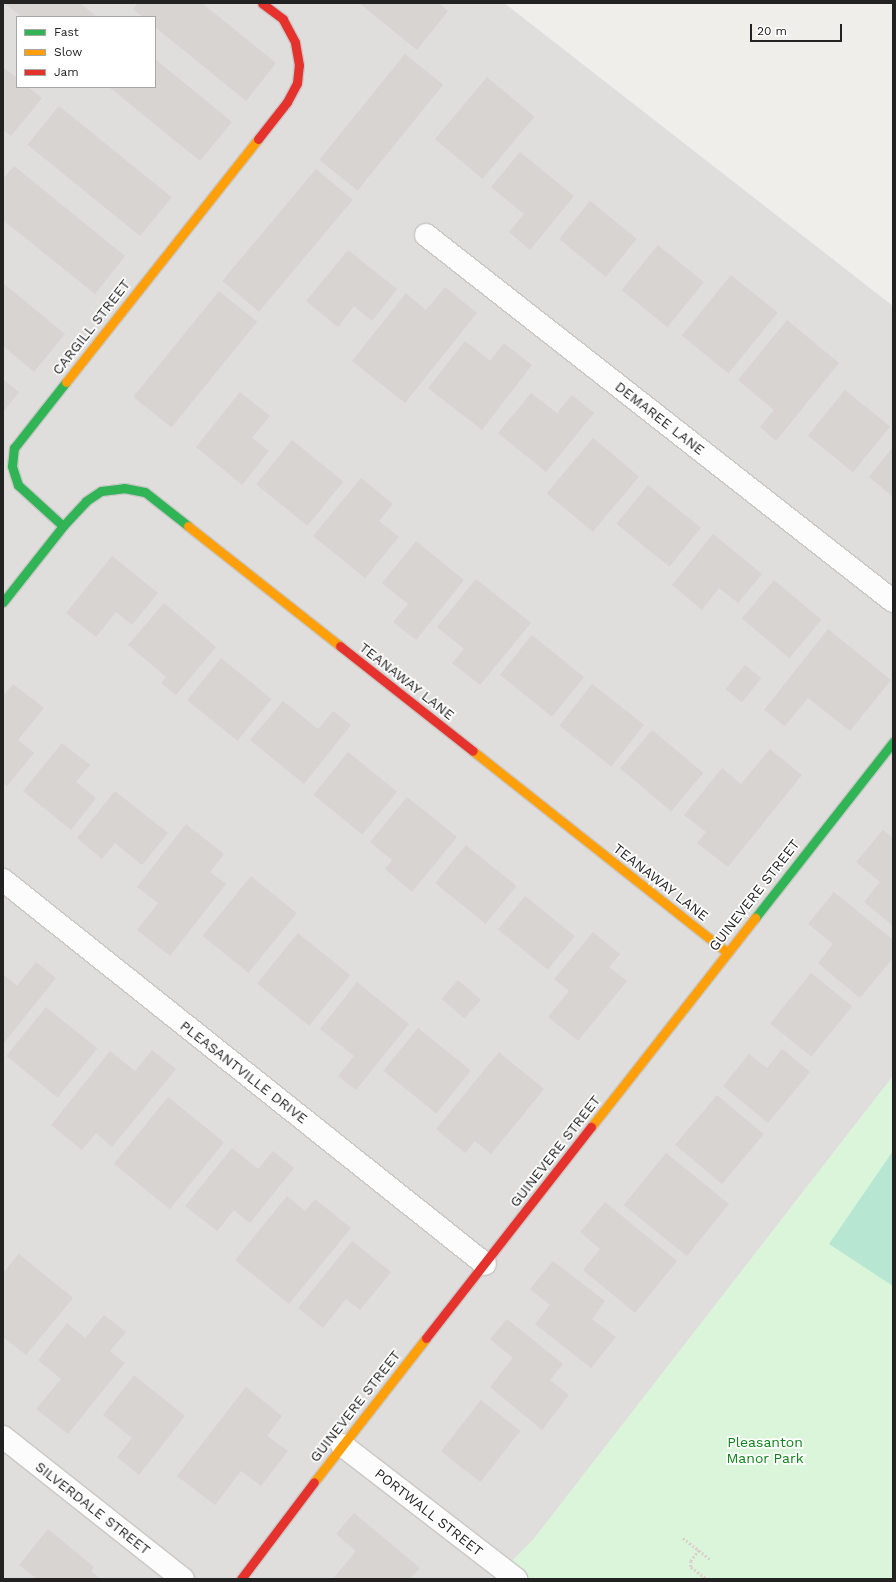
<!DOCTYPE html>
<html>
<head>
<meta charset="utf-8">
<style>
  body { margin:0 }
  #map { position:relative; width:896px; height:1582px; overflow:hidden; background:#f0eeeb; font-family:"Work Sans",sans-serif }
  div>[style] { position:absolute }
  .residential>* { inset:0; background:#dfdedc }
  .park>* { inset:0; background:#daf5da }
  .pitch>* { inset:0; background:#b7e6d2 }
  .building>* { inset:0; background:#d7d4d2; transform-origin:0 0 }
  .path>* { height:2.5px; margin-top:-1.25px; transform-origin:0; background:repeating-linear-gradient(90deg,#dccecd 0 2px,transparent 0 4px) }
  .roads { filter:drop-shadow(1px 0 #c9c8c7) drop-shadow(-1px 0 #c9c8c7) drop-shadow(0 1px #c9c8c7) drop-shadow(0 -1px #c9c8c7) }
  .street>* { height:22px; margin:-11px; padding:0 11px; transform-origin:11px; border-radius:11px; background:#fdfcfc }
  .fast>* { height:9px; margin:-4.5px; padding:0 4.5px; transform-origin:4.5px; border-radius:4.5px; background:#30b455 }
  .slow>* { height:9px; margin:-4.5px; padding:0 4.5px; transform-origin:4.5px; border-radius:4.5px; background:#ff9f0a }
  .jam>* { height:9px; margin:-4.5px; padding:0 4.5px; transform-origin:4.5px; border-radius:4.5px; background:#e5322d }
  span { translate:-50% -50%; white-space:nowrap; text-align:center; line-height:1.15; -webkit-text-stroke:3.5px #fff; paint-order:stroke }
  .street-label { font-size:14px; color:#222 }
  .park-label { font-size:14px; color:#0c8416 }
  .frame { position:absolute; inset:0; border:4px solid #222; pointer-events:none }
  .legend { position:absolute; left:16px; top:16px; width:140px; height:72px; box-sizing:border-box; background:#fff; border:1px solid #a7a7a7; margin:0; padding:5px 7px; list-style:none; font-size:12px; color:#222 }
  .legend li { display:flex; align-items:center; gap:8px; height:20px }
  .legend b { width:20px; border:1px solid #a7a7a7 }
  .scale { position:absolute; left:750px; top:24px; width:92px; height:18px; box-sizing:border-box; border:2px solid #222; border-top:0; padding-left:5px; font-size:12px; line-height:14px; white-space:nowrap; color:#222; -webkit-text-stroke:3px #fff; paint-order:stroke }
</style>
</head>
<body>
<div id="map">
  <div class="residential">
    <div style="clip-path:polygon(evenodd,3px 3px,504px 3px,893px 306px,893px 1076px,533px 1540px,494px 1579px,3px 1579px,3px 3px,17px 17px,155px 17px,155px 87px,17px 87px,17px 17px)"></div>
  </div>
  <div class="park">
    <div style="clip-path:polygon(893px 1076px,893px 1579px,494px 1579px,533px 1540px)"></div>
  </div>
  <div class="pitch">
    <div style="clip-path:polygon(893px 1151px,893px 1286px,829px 1244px)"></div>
  </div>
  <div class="building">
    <div style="clip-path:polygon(4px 3px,80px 3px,97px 17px,22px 17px)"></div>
    <div style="clip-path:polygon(138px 3px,202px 3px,276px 63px,246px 101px,155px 27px,155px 17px,143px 17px,133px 9px)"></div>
    <div style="clip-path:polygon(359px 3px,439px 3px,448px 11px,417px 50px)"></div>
    <div style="left:405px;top:54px;width:49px;height:136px;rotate:39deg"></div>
    <div style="clip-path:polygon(155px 59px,232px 122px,200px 161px,109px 87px,155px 87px)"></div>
    <div style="clip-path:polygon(3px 67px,17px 78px,17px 87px,28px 87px,42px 98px,11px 136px,3px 130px)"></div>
    <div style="left:487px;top:77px;width:62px;height:81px;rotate:40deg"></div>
    <div style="left:59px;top:106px;width:145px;height:50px;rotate:39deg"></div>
    <div style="clip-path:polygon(520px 152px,574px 196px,530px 250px,509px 232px,524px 214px,491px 187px)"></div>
    <div style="clip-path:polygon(14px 166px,125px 256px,95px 294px,3px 220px,3px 179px)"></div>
    <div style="left:316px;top:169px;width:48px;height:146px;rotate:40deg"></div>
    <div style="left:590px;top:201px;width:60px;height:49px;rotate:39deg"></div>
    <div style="left:658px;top:245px;width:59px;height:58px;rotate:39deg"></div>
    <div style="clip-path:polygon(348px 250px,397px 289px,372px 321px,354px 306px,338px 327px,306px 301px)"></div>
    <div style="left:731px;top:275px;width:60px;height:78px;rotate:39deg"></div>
    <div style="clip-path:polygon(3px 283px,65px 334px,34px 372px,3px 346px)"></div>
    <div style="clip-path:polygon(445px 287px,477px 313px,405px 403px,352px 361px,406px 293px,426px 310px)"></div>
    <div style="left:219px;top:291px;width:49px;height:136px;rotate:39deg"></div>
    <div style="clip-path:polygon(787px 320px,839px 363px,776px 441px,760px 427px,774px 410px,738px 380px)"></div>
    <div style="clip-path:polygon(465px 341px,490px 361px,504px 343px,532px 365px,482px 430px,428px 388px)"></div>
    <div style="clip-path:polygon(3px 379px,19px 392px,3px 412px)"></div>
    <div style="left:845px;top:390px;width:58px;height:59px;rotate:39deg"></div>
    <div style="clip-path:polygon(240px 392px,270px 416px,252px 438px,269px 451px,242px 485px,196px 447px)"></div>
    <div style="clip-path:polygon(531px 393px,557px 413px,572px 395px,594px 413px,546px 472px,498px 433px)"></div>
    <div style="left:593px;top:438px;width:60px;height:72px;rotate:40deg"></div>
    <div style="left:292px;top:440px;width:66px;height:57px;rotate:39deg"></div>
    <div style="clip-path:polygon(893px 447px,893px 497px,869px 477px)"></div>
    <div style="clip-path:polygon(361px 478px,393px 504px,379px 521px,399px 537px,365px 578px,313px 536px)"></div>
    <div style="left:648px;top:485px;width:68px;height:50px;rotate:39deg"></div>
    <div style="clip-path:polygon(713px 534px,762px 574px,738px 603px,719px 588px,702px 610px,672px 585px)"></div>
    <div style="clip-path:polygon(416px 541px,464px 580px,416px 640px,393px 622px,408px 604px,382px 583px)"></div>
    <div style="clip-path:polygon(112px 556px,158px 593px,132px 625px,116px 612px,96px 637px,66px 613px)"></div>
    <div style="clip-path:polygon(476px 579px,531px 623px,480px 685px,452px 663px,464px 649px,437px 627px)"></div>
    <div style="left:774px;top:580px;width:62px;height:50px;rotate:40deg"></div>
    <div style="clip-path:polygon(164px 603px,216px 647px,176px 695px,161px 683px,166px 677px,128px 645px)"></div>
    <div style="clip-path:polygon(828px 629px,891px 680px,850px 731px,808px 698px,785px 726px,764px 710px)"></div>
    <div style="left:532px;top:635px;width:67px;height:51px;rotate:39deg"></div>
    <div style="left:221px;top:658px;width:65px;height:54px;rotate:39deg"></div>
    <div style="left:745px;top:665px;width:21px;height:31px;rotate:39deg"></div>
    <div style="clip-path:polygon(13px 684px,44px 708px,18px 740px,34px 753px,7px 786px,3px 783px,3px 696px)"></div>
    <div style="left:592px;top:684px;width:66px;height:53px;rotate:38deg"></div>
    <div style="clip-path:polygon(283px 701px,318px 729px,333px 711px,351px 725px,304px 784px,250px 740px)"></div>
    <div style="left:652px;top:730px;width:67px;height:50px;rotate:40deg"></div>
    <div style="clip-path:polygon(62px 743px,90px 765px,76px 782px,96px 798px,71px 830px,23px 791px)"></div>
    <div style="clip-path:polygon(770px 749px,802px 775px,728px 867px,697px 843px,706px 832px,684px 815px,722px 768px,741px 784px)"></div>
    <div style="left:348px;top:752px;width:63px;height:55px;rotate:39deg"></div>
    <div style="clip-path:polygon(115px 791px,168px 833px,142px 865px,115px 843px,102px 859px,77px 838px)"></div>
    <div style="clip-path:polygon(407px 797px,457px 837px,412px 892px,385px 869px,392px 860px,370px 842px)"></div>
    <div style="clip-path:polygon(186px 824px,224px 854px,210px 872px,226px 884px,170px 956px,137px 930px,158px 903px,137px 887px)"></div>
    <div style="clip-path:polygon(883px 830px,893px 838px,893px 926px,864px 902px,880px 882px,856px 862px)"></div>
    <div style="left:466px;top:845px;width:65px;height:49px;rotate:39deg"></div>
    <div style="left:251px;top:876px;width:59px;height:77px;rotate:39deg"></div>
    <div style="clip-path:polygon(834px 892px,893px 940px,893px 958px,860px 998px,818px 963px,833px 944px,808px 924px)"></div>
    <div style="left:525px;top:896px;width:64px;height:43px;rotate:39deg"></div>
    <div style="clip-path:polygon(593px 932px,620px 954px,609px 967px,627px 981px,578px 1041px,548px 1017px,569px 991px,554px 979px)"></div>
    <div style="left:298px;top:933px;width:67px;height:65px;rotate:39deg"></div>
    <div style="clip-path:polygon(36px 962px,56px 978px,3px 1044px,3px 974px,17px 986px)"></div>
    <div style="left:811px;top:973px;width:53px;height:65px;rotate:39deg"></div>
    <div style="left:458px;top:980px;width:30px;height:25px;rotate:41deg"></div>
    <div style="clip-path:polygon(357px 982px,409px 1024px,356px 1090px,338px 1076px,354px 1056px,320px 1029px)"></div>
    <div style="left:46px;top:1007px;width:66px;height:63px;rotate:39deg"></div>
    <div style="left:418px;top:1028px;width:68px;height:55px;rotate:39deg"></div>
    <div style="clip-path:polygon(782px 1049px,810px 1072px,768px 1123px,723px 1086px,749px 1054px,767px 1068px)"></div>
    <div style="clip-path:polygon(152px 1050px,176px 1069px,112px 1147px,96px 1133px,82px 1150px,51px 1125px,110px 1051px,135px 1071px)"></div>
    <div style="clip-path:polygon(499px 1052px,544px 1089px,491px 1154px,475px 1141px,465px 1153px,436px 1129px)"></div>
    <div style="left:717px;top:1095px;width:61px;height:65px;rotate:40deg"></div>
    <div style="left:168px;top:1097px;width:72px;height:86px;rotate:39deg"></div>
    <div style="clip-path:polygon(232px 1148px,258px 1169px,273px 1151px,294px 1168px,250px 1223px,234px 1210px,217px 1231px,185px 1206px)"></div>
    <div style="left:666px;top:1153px;width:81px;height:67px;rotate:39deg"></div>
    <div style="clip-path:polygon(287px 1196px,305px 1211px,315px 1199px,351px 1228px,289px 1304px,235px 1260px)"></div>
    <div style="clip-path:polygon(605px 1202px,677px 1261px,635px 1313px,583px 1270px,600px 1249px,580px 1232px)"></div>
    <div style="clip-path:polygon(352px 1241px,391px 1272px,360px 1310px,346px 1299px,323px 1328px,298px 1308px)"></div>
    <div style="clip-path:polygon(19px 1254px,73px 1298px,26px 1355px,3px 1337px,3px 1273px)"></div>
    <div style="clip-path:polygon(553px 1261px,605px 1301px,592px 1319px,616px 1337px,591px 1368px,535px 1324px,550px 1305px,530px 1289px)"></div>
    <div style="clip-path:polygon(104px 1315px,126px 1332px,110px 1351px,125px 1363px,68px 1434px,36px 1409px,61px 1379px,38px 1360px,67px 1323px,85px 1338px)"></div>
    <div style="clip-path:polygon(507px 1319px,563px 1364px,550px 1380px,569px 1395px,542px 1430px,490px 1387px,513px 1358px,490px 1339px)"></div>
    <div style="clip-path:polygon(134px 1375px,185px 1416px,139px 1475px,117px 1457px,132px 1438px,103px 1415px)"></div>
    <div style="clip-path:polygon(246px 1387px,282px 1416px,267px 1436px,288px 1451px,261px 1486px,241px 1471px,215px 1505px,177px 1476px)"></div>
    <div style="left:481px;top:1400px;width:50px;height:65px;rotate:38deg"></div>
    <div style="clip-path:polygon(354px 1513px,420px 1568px,410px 1579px,333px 1579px,356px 1551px,336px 1534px)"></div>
    <div style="clip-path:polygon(48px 1529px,94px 1567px,91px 1571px,101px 1579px,37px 1579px,19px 1565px)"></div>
  </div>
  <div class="path">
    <div style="left:683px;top:1538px;width:34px;rotate:38deg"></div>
    <div style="left:699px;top:1550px;width:14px;rotate:126deg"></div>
    <div style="left:691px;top:1561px;width:6px;rotate:90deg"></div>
    <div style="left:691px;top:1567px;width:20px;rotate:37deg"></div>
  </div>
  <div class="roads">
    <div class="street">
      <div style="left:426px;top:235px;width:593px;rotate:38.09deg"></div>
      <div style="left:3px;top:880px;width:616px;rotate:38.54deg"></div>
      <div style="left:3px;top:1437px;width:229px;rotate:38.3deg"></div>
      <div style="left:342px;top:1445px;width:220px;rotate:37.6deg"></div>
    </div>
    <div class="fast">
      <div style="left:63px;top:526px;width:61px;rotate:-137.7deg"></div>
      <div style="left:18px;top:485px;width:20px;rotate:-108deg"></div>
      <div style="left:12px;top:466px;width:18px;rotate:-84deg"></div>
      <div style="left:14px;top:448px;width:84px;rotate:-51.8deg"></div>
      <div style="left:3px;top:602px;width:97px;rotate:-51.7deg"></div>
      <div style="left:63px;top:526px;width:34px;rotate:-47deg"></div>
      <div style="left:86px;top:501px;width:18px;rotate:-34deg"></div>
      <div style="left:101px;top:491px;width:23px;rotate:-7deg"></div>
      <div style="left:124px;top:488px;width:21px;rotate:11deg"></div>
      <div style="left:145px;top:492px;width:55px;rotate:38.3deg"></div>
      <div style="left:755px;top:918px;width:224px;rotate:-51.9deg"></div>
    </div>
    <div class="slow">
      <div style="left:66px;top:382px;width:310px;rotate:-51.7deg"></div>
      <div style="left:188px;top:526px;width:194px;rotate:38.3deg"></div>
      <div style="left:473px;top:751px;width:324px;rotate:38.4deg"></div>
      <div style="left:591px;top:1127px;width:266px;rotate:-51.9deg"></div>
      <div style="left:314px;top:1482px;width:182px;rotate:-52.1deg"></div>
    </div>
    <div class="jam">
      <div style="left:258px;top:139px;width:47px;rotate:-51.9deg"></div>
      <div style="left:287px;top:102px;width:21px;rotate:-62deg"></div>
      <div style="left:297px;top:83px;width:18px;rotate:-84deg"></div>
      <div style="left:299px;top:65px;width:23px;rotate:-100deg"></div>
      <div style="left:295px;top:42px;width:26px;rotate:-118deg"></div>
      <div style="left:283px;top:19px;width:26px;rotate:-143deg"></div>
      <div style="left:340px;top:646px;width:169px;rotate:38.3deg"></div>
      <div style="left:426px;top:1338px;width:268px;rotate:-52deg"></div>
      <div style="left:241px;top:1579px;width:121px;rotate:-53deg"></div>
    </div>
  </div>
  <div class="street-label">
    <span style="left:91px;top:327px;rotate:-52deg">CARGILL STREET</span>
    <span style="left:660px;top:418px;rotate:38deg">DEMAREE LANE</span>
    <span style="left:407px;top:681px;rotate:38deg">TEANAWAY LANE</span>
    <span style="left:661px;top:882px;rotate:38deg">TEANAWAY LANE</span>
    <span style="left:754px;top:895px;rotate:-52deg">GUINEVERE STREET</span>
    <span style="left:244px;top:1072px;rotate:38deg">PLEASANTVILLE DRIVE</span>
    <span style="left:555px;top:1151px;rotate:-52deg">GUINEVERE STREET</span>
    <span style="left:355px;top:1406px;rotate:-52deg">GUINEVERE STREET</span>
    <span style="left:93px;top:1508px;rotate:38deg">SILVERDALE STREET</span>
    <span style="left:429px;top:1512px;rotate:38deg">PORTWALL STREET</span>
  </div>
  <div class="park-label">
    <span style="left:765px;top:1450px">Pleasanton<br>Manor Park</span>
  </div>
  <div class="frame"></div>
  <ul class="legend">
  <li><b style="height:5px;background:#30b455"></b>Fast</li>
  <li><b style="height:5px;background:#ff9f0a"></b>Slow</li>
  <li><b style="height:5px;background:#e5322d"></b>Jam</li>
  </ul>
  <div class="scale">20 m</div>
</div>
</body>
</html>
